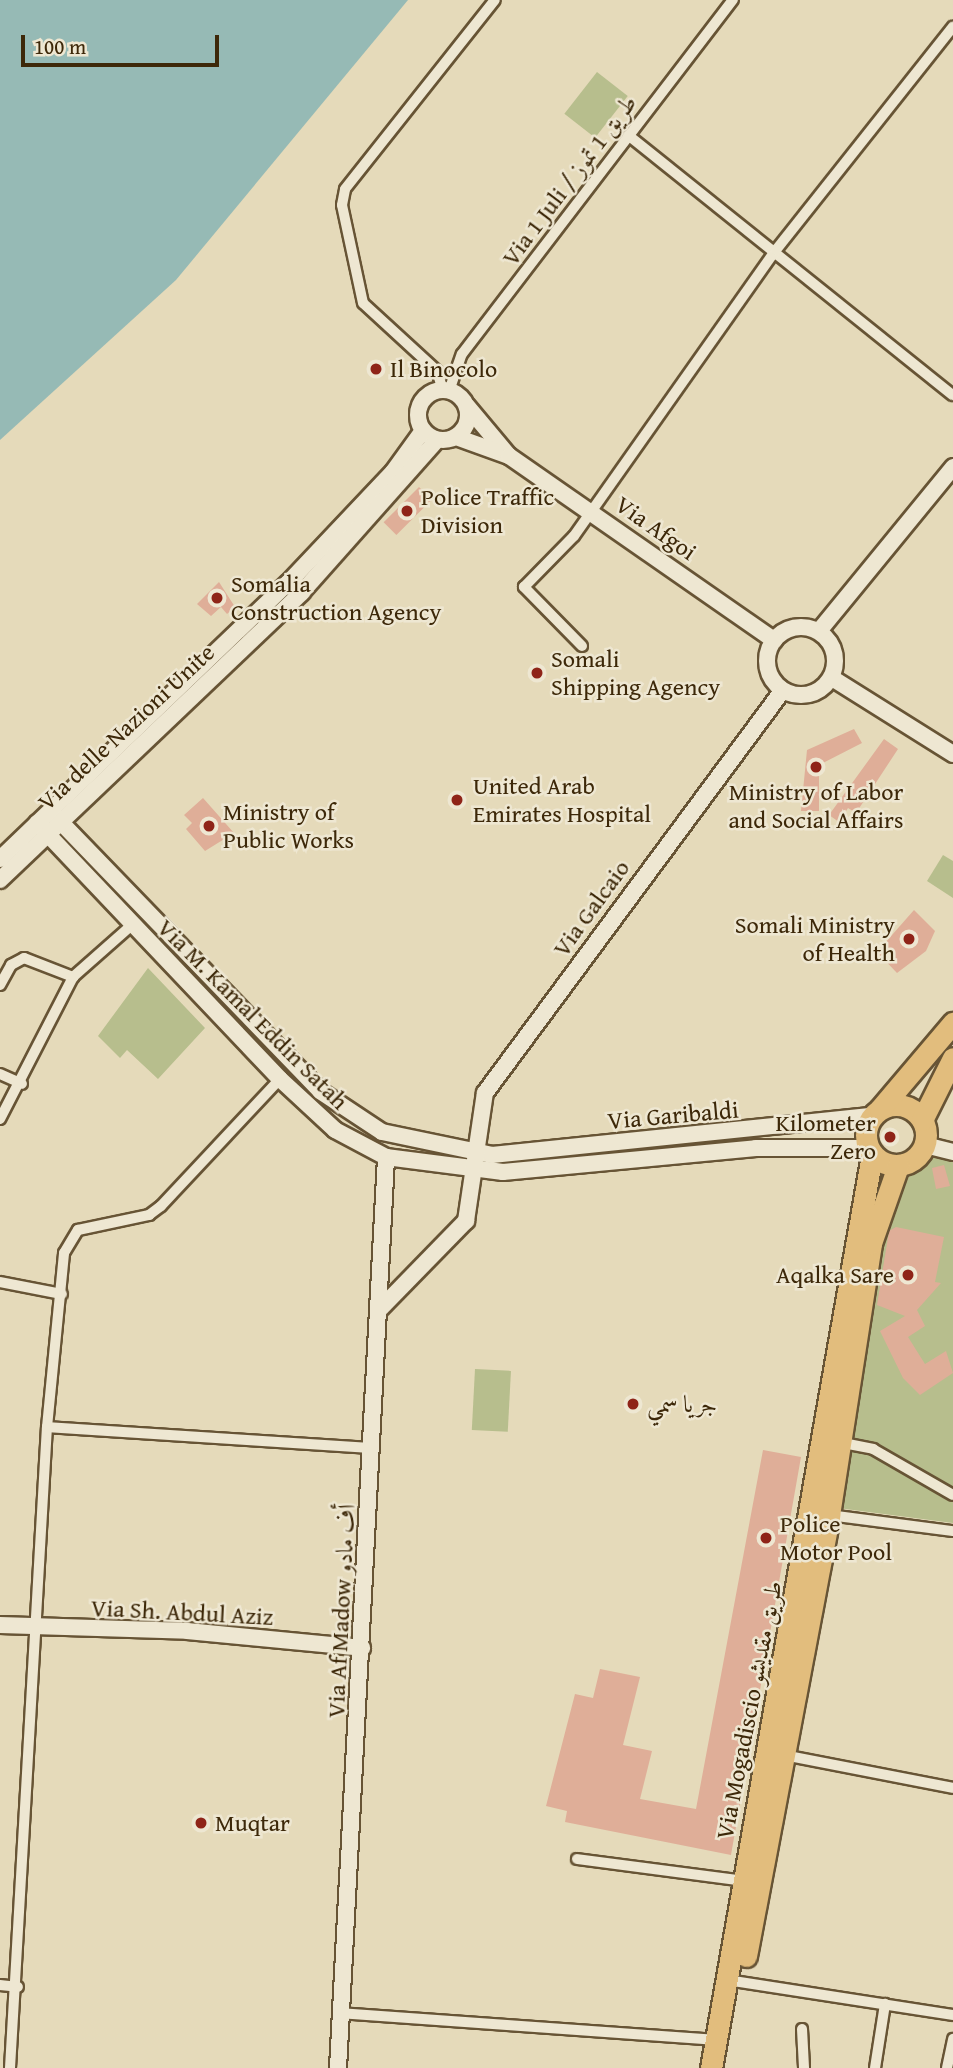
<!DOCTYPE html>
<html>
<head>
<meta charset="utf-8">
<style>
  body { margin:0 }
  #map { position:relative; width:953px; height:2068px; overflow:hidden; background:#e5daba; font-family:"Gentium Book Plus",Amiri,serif }
  div>[style] { position:absolute }
  .green>* { inset:0; background:#b7be8d; transform-origin:0 0 }
  .water>* { inset:0; background:#96bab5 }
  .building>* { inset:0; background:#dfae98; transform-origin:0 0 }
  .roads { filter:drop-shadow(2px 0 #675435) drop-shadow(-2px 0 #675435) drop-shadow(0 2px #675435) drop-shadow(0 -2px #675435) }
  .street>* { height:10px; margin:-5px; padding:0 5px; transform-origin:5px; border-radius:5px; background:#eee7d2 }
  .secondary>* { height:16px; margin:-8px; padding:0 8px; transform-origin:8px; border-radius:8px; background:#eee7d2 }
  .secondary>.ring { margin:-8px; padding:0; box-sizing:content-box; background:none; border:16px solid #eee7d2; border-radius:50% }
  .highway>* { height:21px; margin:-10.5px; padding:0 10.5px; transform-origin:10.5px; border-radius:10.5px; background:#e2bd7d }
  .highway>.ring { margin:-10.5px; padding:0; box-sizing:content-box; background:none; border:21px solid #e2bd7d; border-radius:50% }
  .dots>* { width:19px; height:19px; translate:-50% -50%; box-sizing:border-box; border:4px solid #eee7d2; border-radius:50% }
  span { translate:-50% -50%; white-space:nowrap; text-align:center; line-height:1.15; -webkit-text-stroke:5px #eee7d2; paint-order:stroke }
  .street-label { font-size:24px; color:#3d2809 }
  .poi-label { font-size:24px; color:#3d2809 }
  .left { translate:0 -50%; text-align:left }
  .right { translate:-100% -50%; text-align:right }
  .scale { position:absolute; left:21px; top:35px; width:198px; height:32px; box-sizing:border-box; border:4px solid #3d2809; border-top:0; padding-left:9px; font-size:21px; line-height:24px; white-space:nowrap; color:#3d2809; -webkit-text-stroke:5px #eee7d2; paint-order:stroke }
</style>
</head>
<body>
<div id="map">
  <div class="green">
    <div style="left:597px;top:72px;width:39px;height:53px;rotate:38deg"></div>
    <div style="clip-path:polygon(943px 855px,953px 861px,953px 898px,927px 881px)"></div>
    <div style="clip-path:polygon(148px 968px,205px 1028px,158px 1079px,127px 1050px,120px 1058px,98px 1036px)"></div>
    <div style="clip-path:polygon(927px 1156px,953px 1161px,953px 1523px,838px 1508px,881px 1248px,910px 1171px)"></div>
    <div style="left:475px;top:1369px;width:36px;height:61px;rotate:3deg"></div>
  </div>
  <div class="water">
    <div style="clip-path:polygon(0 0,408px 0,176px 280px,0 440px)"></div>
  </div>
  <div class="building">
    <div style="left:419px;top:487px;width:18px;height:50px;rotate:45deg"></div>
    <div style="clip-path:polygon(219px 582px,235px 607px,227px 614px,221px 607px,211px 616px,197px 604px)"></div>
    <div style="clip-path:polygon(854px 729px,862px 743px,819px 765px,819px 811px,801px 811px,807px 750px)"></div>
    <div style="clip-path:polygon(884px 739px,898px 749px,856px 813px,848px 808px,839px 822px,829px 815px)"></div>
    <div style="clip-path:polygon(203px 798px,234px 833px,205px 851px,186px 829px,192px 823px,184px 815px)"></div>
    <div style="clip-path:polygon(914px 910px,935px 931px,926px 951px,897px 973px,877px 952px)"></div>
    <div style="clip-path:polygon(944px 1165px,950px 1186px,936px 1189px,932px 1168px)"></div>
    <div style="clip-path:polygon(896px 1227px,944px 1237px,935px 1282px,941px 1283px,917px 1310px,925px 1326px,908px 1337px,925px 1364px,946px 1351px,953px 1373px,920px 1395px,903px 1378px,880px 1331px,905px 1316px,877px 1305px,889px 1231px)"></div>
    <div style="clip-path:polygon(763px 1450px,801px 1457px,731px 1855px,565px 1822px,567px 1811px,546px 1806px,575px 1694px,593px 1698px,600px 1669px,640px 1677px,623px 1745px,652px 1751px,640px 1799px,696px 1809px)"></div>
  </div>
  <div class="roads">
    <div class="street">
      <div style="left:628px;top:135px;width:416px;rotate:38.7deg"></div>
      <div style="left:443px;top:390px;width:20px;rotate:-108deg"></div>
      <div style="left:437px;top:371px;width:100px;rotate:-137.4deg"></div>
      <div style="left:363px;top:303px;width:100px;rotate:-102.1deg"></div>
      <div style="left:342px;top:205px;width:16px;rotate:-79deg"></div>
      <div style="left:345px;top:189px;width:241px;rotate:-51.6deg"></div>
      <div style="left:449px;top:391px;width:39px;rotate:-71deg"></div>
      <div style="left:462px;top:354px;width:446px;rotate:-52.6deg"></div>
      <div style="left:582px;top:646px;width:83px;rotate:-134.5deg"></div>
      <div style="left:524px;top:587px;width:71px;rotate:-45.6deg"></div>
      <div style="left:574px;top:536px;width:350px;rotate:-54.8deg"></div>
      <div style="left:776px;top:250px;width:285px;rotate:-51.6deg"></div>
      <div style="left:0;top:985px;width:23px;rotate:-61deg"></div>
      <div style="left:11px;top:965px;width:15px;rotate:-28deg"></div>
      <div style="left:24px;top:958px;width:53px;rotate:21.2deg"></div>
      <div style="left:0;top:1074px;width:24px;rotate:24deg"></div>
      <div style="left:0;top:1119px;width:160px;rotate:-62.8deg"></div>
      <div style="left:73px;top:977px;width:80px;rotate:-41.5deg"></div>
      <div style="left:0;top:1282px;width:63px;rotate:11deg"></div>
      <div style="left:47px;top:1427px;width:327px;rotate:3.7deg"></div>
      <div style="left:838px;top:1442px;width:36px;rotate:11deg"></div>
      <div style="left:873px;top:1449px;width:92px;rotate:29.9deg"></div>
      <div style="left:829px;top:1515px;width:125px;rotate:7.4deg"></div>
      <div style="left:784px;top:1755px;width:172px;rotate:11deg"></div>
      <div style="left:577px;top:1859px;width:168px;rotate:7.5deg"></div>
      <div style="left:727px;top:1980px;width:229px;rotate:8.8deg"></div>
      <div style="left:0;top:1985px;width:18px;rotate:6deg"></div>
      <div style="left:340px;top:2013px;width:377px;rotate:4.1deg"></div>
      <div style="left:802px;top:2029px;width:39px;rotate:87deg"></div>
      <div style="left:10px;top:2068px;width:642px;rotate:-86.7deg"></div>
      <div style="left:47px;top:1427px;width:175px;rotate:-84.4deg"></div>
      <div style="left:64px;top:1253px;width:27px;rotate:-59deg"></div>
      <div style="left:78px;top:1230px;width:73px;rotate:-11.9deg"></div>
      <div style="left:149px;top:1215px;width:15px;rotate:-37deg"></div>
      <div style="left:161px;top:1206px;width:174px;rotate:-46.9deg"></div>
      <div style="left:875px;top:2068px;width:65px;rotate:-81.1deg"></div>
      <div style="left:947px;top:2068px;width:30px;rotate:-78deg"></div>
    </div>
    <div class="secondary">
      <div class="ring" style="left:418px;top:390px;width:34px;height:34px"></div>
      <div style="left:467px;top:406px;width:65px;rotate:50deg"></div>
      <div style="left:456px;top:437px;width:56px;rotate:19.7deg"></div>
      <div style="left:509px;top:456px;width:323px;rotate:34.8deg"></div>
      <div class="ring" style="left:767px;top:627px;width:52px;height:52px"></div>
      <div style="left:819px;top:631px;width:212px;rotate:-50.7deg"></div>
      <div style="left:832px;top:678px;width:143px;rotate:32.1deg"></div>
      <div style="left:51px;top:812px;width:388px;rotate:46deg"></div>
      <div style="left:320px;top:1091px;width:74px;rotate:33.5deg"></div>
      <div style="left:382px;top:1132px;width:112px;rotate:11.8deg"></div>
      <div style="left:492px;top:1155px;width:382px;rotate:-5.9deg"></div>
      <div style="left:37px;top:823px;width:353px;rotate:46.5deg"></div>
      <div style="left:280px;top:1079px;width:75px;rotate:42.8deg"></div>
      <div style="left:335px;top:1130px;width:58px;rotate:27.9deg"></div>
      <div style="left:386px;top:1157px;width:118px;rotate:7.3deg"></div>
      <div style="left:503px;top:1172px;width:254px;rotate:-5.4deg"></div>
      <div style="left:756px;top:1148px;width:112px"></div>
      <div style="left:0;top:859px;width:399px;rotate:-43.8deg"></div>
      <div style="left:288px;top:583px;width:153px;rotate:-46.6deg"></div>
      <div style="left:393px;top:472px;width:49px;rotate:-54.1deg"></div>
      <div style="left:0;top:880px;width:417px;rotate:-43.6deg"></div>
      <div style="left:302px;top:592px;width:203px;rotate:-48.4deg"></div>
      <div style="left:925px;top:1145px;width:29px;rotate:14deg"></div>
      <div style="left:381px;top:1308px;width:122px;rotate:-45.7deg"></div>
      <div style="left:466px;top:1221px;width:129px;rotate:-81.6deg"></div>
      <div style="left:485px;top:1093px;width:501px;rotate:-53.52deg"></div>
      <div style="left:0;top:1625px;width:187px;rotate:1.8deg"></div>
      <div style="left:187px;top:1631px;width:176px;rotate:5.5deg"></div>
      <div style="left:338px;top:2068px;width:912px;rotate:-86.98deg"></div>
    </div>
    <div class="highway">
      <div class="ring" style="left:866px;top:1105px;width:39px;height:39px"></div>
      <div style="left:880px;top:1109px;width:113px;rotate:-49.7deg"></div>
      <div style="left:922px;top:1120px;width:69px;rotate:-63.4deg"></div>
      <div style="left:746px;top:1956px;width:449px;rotate:-79.3deg"></div>
      <div style="left:829px;top:1515px;width:275px;rotate:-81.2deg"></div>
      <div style="left:871px;top:1243px;width:82px;rotate:-70.7deg"></div>
      <div style="left:711px;top:2068px;width:927px;rotate:-80deg"></div>
    </div>
  </div>
  <div class="dots">
    <div style="left:376px;top:369px;background:#8f2418"></div>
    <div style="left:407px;top:511px;background:#8f2418"></div>
    <div style="left:217px;top:598px;background:#8f2418"></div>
    <div style="left:537px;top:673px;background:#8f2418"></div>
    <div style="left:816px;top:767px;background:#8f2418"></div>
    <div style="left:457px;top:800px;background:#8f2418"></div>
    <div style="left:209px;top:826px;background:#8f2418"></div>
    <div style="left:909px;top:939px;background:#8f2418"></div>
    <div style="left:890px;top:1137px;background:#8f2418"></div>
    <div style="left:908px;top:1275px;background:#8f2418"></div>
    <div style="left:633px;top:1404px;background:#8f2418"></div>
    <div style="left:766px;top:1538px;background:#8f2418"></div>
    <div style="left:201px;top:1823px;background:#8f2418"></div>
  </div>
  <div class="street-label">
    <span style="left:569px;top:180px;rotate:-53deg">Via 1 Juli / طريق 1 تموز</span>
    <span style="left:656px;top:528px;rotate:35deg">Via Afgoi</span>
    <span style="left:126px;top:727px;rotate:-43deg">Via delle Nazioni Unite</span>
    <span style="left:591px;top:908px;rotate:-54deg">Via Galcaio</span>
    <span style="left:253px;top:1014px;rotate:45deg">Via M. Kamal Eddin Satah</span>
    <span style="left:673px;top:1115px;rotate:-5deg">Via Garibaldi</span>
    <span style="left:341px;top:1611px;rotate:-87deg">Via Af Madow أف مادو</span>
    <span style="left:182px;top:1612px;rotate:3deg">Via Sh. Abdul Aziz</span>
    <span style="left:749px;top:1710px;rotate:-79deg">Via Mogadiscio طريق مقديشو</span>
  </div>
  <div class="poi-label">
    <span class="left" style="left:390px;top:369px">Il Binocolo</span>
    <span class="left" style="left:421px;top:511px">Police Traffic<br>Division</span>
    <span class="left" style="left:231px;top:598px">Somalia<br>Construction Agency</span>
    <span class="left" style="left:551px;top:673px">Somali<br>Shipping Agency</span>
    <span class="left" style="left:473px;top:800px">United Arab<br>Emirates Hospital</span>
    <span style="left:816px;top:806px">Ministry of Labor<br>and Social Affairs</span>
    <span class="left" style="left:223px;top:826px">Ministry of<br>Public Works</span>
    <span class="right" style="left:895px;top:939px">Somali Ministry<br>of Health</span>
    <span class="right" style="left:876px;top:1137px">Kilometer<br>Zero</span>
    <span class="right" style="left:894px;top:1275px">Aqalka Sare</span>
    <span class="left" style="left:647px;top:1404px">جريا سمي</span>
    <span class="left" style="left:780px;top:1538px">Police<br>Motor Pool</span>
    <span class="left" style="left:215px;top:1823px">Muqtar</span>
  </div>
  <div class="scale">100 m</div>
</div>
</body>
</html>
